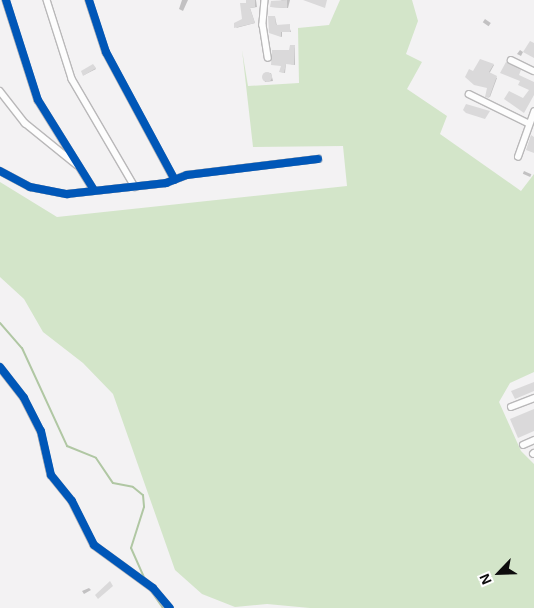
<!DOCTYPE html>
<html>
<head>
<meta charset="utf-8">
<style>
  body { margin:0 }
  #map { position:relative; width:534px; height:608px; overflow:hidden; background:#f3f2f3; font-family:Helvetica,sans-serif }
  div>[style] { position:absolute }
  .green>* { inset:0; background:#d3e5c9 }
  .shadow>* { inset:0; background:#0003; transform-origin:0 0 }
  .stream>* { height:2px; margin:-1px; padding:0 1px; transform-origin:1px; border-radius:1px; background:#b0c7a3 }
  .building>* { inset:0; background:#dad9da }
  .round { border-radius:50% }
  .roads { filter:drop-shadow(1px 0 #b9b8b9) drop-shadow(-1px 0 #b9b8b9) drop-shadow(0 1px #b9b8b9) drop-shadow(0 -1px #b9b8b9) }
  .street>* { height:5.5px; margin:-2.75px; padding:0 2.75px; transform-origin:2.75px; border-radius:2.75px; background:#fdfdfd }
  .cycleway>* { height:8px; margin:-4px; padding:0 4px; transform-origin:4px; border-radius:4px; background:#0057b8 }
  span { translate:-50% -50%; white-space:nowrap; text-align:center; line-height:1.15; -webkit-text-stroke:4px #fff; paint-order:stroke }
  .north { position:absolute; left:474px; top:548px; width:50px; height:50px; -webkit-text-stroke:4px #fff; paint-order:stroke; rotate:246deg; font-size:14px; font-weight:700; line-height:20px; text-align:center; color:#0d0c0d }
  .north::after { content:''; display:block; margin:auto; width:18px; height:22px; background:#0d0c0d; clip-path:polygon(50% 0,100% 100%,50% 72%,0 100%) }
</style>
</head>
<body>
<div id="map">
  <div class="green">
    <div style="clip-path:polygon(340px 0,412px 0,418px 21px,406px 54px,422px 62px,407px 89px,447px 116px,440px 134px,521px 191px,534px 174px,534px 372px,510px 383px,499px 402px,521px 451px,534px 464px,534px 608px,310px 608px,267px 604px,235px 607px,202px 594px,175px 570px,113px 394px,83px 363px,43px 332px,24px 299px,0 277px,0 182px,57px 217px,347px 186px,343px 146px,253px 147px,242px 50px,248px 86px,299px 83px,298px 28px,329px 25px)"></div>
  </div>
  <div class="shadow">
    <div style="clip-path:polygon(182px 0,188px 0,183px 11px,179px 9px)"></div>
    <div style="clip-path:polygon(247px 0,256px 0,257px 7px,250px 8px,255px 23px,236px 28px,243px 20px)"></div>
    <div style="clip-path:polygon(282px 0,290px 0,288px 8px,271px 7px)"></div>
    <div style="clip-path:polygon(275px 17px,277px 26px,289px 26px,291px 32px,282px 32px,282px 37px,272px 33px)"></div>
    <div style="left:485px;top:19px;width:7px;height:4px;rotate:34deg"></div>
    <div style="clip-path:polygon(295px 47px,295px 65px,286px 63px,285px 73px,281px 72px,282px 65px,272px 65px)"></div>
    <div style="clip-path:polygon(520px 50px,523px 52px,521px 56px,517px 54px)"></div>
    <div style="clip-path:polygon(481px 60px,494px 65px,489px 74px,497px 78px,490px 97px,487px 96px,488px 87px,474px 73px)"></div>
    <div style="clip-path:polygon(93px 65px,96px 69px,84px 75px,82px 72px)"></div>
    <div style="clip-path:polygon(271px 73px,273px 81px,265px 82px,263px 74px)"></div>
    <div style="left:524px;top:171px;width:8px;height:3px;rotate:23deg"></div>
    <div style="clip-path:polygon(89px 588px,91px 590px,84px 594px,82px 591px)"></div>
  </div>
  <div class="stream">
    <div style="left:0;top:323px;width:33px;rotate:49deg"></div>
    <div style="left:22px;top:348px;width:108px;rotate:65.3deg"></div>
    <div style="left:67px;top:446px;width:31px;rotate:22deg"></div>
    <div style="left:96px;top:458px;width:30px;rotate:56deg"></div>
    <div style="left:113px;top:483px;width:20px;rotate:11deg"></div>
    <div style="left:133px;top:487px;width:13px;rotate:39deg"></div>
    <div style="left:143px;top:495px;width:12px;rotate:85deg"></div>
    <div style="left:144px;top:507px;width:43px;rotate:107.6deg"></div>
    <div style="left:131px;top:548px;width:34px;rotate:66deg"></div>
    <div style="left:149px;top:588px;width:24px;rotate:55deg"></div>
  </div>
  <div class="building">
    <div style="clip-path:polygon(246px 0,255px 0,255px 7px,250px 8px,255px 23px,234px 28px,234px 23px,242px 19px,240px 3px,246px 3px)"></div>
    <div style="clip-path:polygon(287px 0,287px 8px,270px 7px,271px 1px)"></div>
    <div style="clip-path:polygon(303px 0,327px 0,325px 8px)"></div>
    <div style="clip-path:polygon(268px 16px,275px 16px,276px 25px,290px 24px,290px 32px,281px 32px,281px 37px,269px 33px)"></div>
    <div style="clip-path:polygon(530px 41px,534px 43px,534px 58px,523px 52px)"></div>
    <div style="clip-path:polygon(290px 45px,295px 45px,294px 65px,286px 64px,284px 73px,279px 72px,281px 66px,271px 65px,272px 50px,289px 50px)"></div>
    <div style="clip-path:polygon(480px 59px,494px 64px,489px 72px,497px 76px,489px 98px,485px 97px,487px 88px,474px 85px,465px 77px,469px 69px,473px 71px)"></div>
    <div style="clip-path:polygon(506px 62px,521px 70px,519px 75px,534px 82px,534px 95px,524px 113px,504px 99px,509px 91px,523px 98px,529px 90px,518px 85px,520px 81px,500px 73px)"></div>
    <div style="clip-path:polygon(93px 64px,96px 68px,83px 76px,81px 71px)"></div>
    <div class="round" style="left:262px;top:72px;width:10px;height:10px"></div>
    <div style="clip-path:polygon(466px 104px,490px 111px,485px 119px,466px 113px,463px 110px)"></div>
    <div style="clip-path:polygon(531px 135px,534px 137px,534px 153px,526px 150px)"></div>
    <div style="clip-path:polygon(534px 382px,534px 391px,515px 399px,511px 391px)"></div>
    <div style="clip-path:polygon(534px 409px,534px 431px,518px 438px,510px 419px)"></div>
    <div style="clip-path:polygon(110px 581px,113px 586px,98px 599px,95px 595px)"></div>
  </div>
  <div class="roads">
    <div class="street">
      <div style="left:6px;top:0;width:105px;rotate:72.3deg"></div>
      <div style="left:38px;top:100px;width:106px;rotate:58.1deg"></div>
      <div style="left:47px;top:0;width:83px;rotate:72.4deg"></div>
      <div style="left:72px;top:79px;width:125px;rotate:59.7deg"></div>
      <div style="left:89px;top:0;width:55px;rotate:71.9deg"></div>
      <div style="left:106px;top:52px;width:145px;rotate:61.7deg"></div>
      <div style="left:265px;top:0;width:25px;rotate:95deg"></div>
      <div style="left:263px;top:25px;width:33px;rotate:81deg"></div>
      <div style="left:511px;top:60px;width:25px;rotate:26deg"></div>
      <div style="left:0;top:91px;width:41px;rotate:52deg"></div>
      <div style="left:25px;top:123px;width:67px;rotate:38.9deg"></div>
      <div style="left:469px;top:94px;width:66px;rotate:26.2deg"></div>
      <div style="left:518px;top:157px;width:48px;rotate:-70.4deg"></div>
      <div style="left:0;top:171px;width:34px;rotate:28deg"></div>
      <div style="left:30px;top:187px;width:38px;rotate:11deg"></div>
      <div style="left:67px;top:194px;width:100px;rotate:-6.3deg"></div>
      <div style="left:166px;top:183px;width:22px;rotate:-21deg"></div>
      <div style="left:187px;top:175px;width:132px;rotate:-7deg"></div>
      <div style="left:0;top:367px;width:39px;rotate:52deg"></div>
      <div style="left:24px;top:398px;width:37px;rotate:63deg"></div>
      <div style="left:41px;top:431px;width:45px;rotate:77.2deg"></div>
      <div style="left:51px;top:475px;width:33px;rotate:51deg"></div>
      <div style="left:72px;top:501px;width:49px;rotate:63.4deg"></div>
      <div style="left:94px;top:545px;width:73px;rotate:36.1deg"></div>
      <div style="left:153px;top:588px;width:26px;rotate:50deg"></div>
      <div style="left:511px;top:407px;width:25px;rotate:-21deg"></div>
      <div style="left:523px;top:445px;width:12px;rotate:-24deg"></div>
      <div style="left:533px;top:454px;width:1px;rotate:-45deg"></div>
    </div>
  </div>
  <div class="cycleway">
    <div style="left:6px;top:0;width:105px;rotate:72.3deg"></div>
    <div style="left:38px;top:100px;width:106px;rotate:58.1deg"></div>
    <div style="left:89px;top:0;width:55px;rotate:71.9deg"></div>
    <div style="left:106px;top:52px;width:145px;rotate:61.7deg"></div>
    <div style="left:0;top:171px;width:34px;rotate:28deg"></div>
    <div style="left:30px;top:187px;width:38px;rotate:11deg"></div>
    <div style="left:67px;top:194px;width:100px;rotate:-6.3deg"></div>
    <div style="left:166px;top:183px;width:22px;rotate:-21deg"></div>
    <div style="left:187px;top:175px;width:132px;rotate:-7deg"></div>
    <div style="left:0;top:367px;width:39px;rotate:52deg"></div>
    <div style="left:24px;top:398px;width:37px;rotate:63deg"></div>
    <div style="left:41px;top:431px;width:45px;rotate:77.2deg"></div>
    <div style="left:51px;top:475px;width:33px;rotate:51deg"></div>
    <div style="left:72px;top:501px;width:49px;rotate:63.4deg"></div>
    <div style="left:94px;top:545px;width:73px;rotate:36.1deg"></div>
    <div style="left:153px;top:588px;width:26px;rotate:50deg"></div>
  </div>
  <div class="north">N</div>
</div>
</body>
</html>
